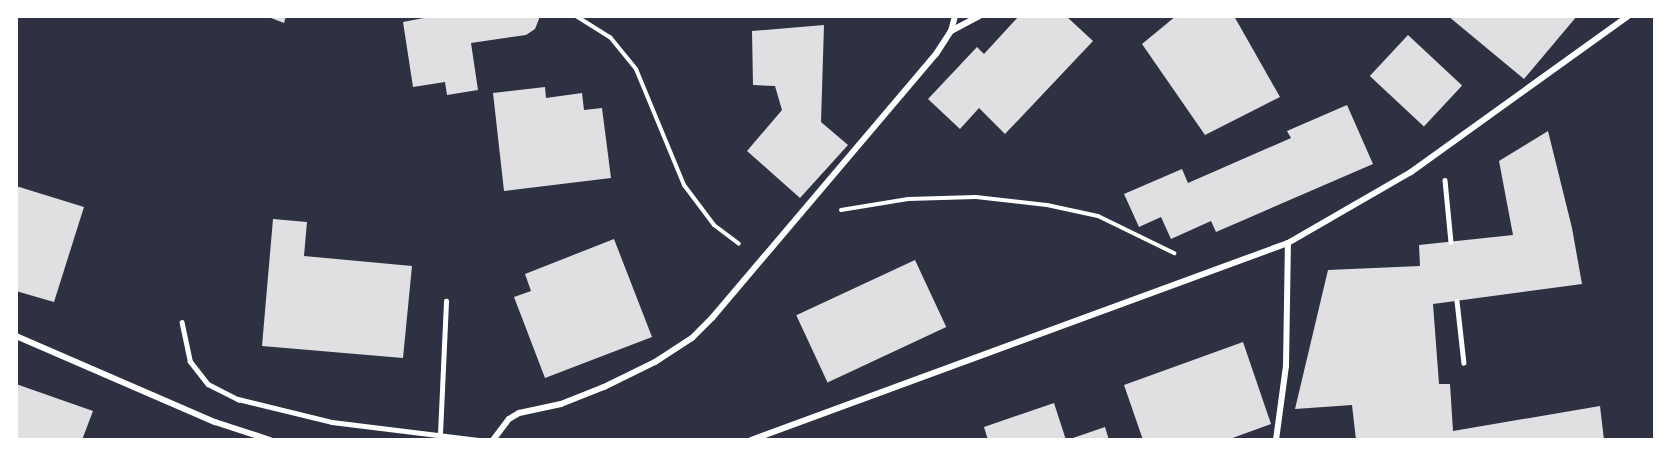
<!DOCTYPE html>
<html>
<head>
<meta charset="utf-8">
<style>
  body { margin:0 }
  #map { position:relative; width:1671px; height:456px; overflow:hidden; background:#2d3142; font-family:"Titillium Web",sans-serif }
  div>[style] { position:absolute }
  .building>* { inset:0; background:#e0e0e3; transform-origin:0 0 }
  .path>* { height:4px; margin:-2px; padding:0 2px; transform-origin:2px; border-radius:2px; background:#fff }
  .service>* { height:4.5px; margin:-2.25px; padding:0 2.25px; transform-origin:2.25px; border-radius:2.25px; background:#fff }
  .minor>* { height:6px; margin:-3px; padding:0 3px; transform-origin:3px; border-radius:3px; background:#fff }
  span { translate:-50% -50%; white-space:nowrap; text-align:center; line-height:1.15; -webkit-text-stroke:5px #fff; paint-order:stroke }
  .frame { position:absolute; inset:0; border:18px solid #fff; pointer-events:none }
</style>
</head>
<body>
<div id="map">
  <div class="building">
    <div style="clip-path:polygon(266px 16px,286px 16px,284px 23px)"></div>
    <div style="clip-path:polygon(434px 16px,539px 16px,539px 19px,535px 29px,526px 35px,471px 43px,478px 90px,447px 95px,445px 82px,413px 87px,403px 22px)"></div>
    <div style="clip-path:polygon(1019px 16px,1066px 16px,1093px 41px,1005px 134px,979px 108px,960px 129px,928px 99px,977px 47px,984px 54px)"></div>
    <div style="clip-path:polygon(1176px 16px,1234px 16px,1280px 97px,1205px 135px,1142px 44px)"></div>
    <div style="clip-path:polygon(1448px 16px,1577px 16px,1524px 79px)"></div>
    <div style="clip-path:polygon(824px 25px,821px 122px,848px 145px,800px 198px,747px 151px,782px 110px,775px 86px,753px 85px,752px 31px)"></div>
    <div style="left:1408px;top:35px;width:74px;height:56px;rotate:43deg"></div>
    <div style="clip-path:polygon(545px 87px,546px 98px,582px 93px,584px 110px,602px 108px,611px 178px,504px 191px,493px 93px)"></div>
    <div style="clip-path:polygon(1347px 105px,1373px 164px,1216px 232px,1211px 221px,1171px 239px,1161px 217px,1139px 227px,1124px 194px,1182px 169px,1188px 183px,1291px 138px,1287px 131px)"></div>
    <div style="clip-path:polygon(1548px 131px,1572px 228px,1582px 284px,1433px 304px,1439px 384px,1450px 384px,1453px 431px,1600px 406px,1604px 440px,1356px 440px,1352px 405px,1295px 409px,1328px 270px,1420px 266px,1419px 245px,1513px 235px,1499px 161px)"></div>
    <div style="clip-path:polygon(16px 186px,84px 207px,54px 302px,16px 291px)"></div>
    <div style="clip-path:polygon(273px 219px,307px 222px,304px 256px,412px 266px,403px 358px,262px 346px)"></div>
    <div style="clip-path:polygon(614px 239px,652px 337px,545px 378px,514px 297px,531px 291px,525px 274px)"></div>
    <div style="left:915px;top:260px;width:74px;height:131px;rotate:65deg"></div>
    <div style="clip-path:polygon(1243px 342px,1271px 424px,1227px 440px,1143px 440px,1124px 385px)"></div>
    <div style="clip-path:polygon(16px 384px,93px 411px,82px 440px,16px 440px)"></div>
    <div style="clip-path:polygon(1054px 403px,1066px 440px,988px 440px,984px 427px)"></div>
    <div style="clip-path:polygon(1105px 427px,1109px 440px,1070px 440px,1070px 439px)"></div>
  </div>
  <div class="path">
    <div style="left:576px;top:16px;width:40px;rotate:32deg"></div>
    <div style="left:610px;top:37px;width:41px;rotate:50.9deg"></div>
    <div style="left:636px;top:69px;width:126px;rotate:67.5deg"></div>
    <div style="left:684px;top:185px;width:50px;rotate:53.1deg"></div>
    <div style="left:714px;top:225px;width:31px;rotate:37deg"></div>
    <div style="left:841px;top:210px;width:68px;rotate:-9.3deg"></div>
    <div style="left:908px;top:199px;width:68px;rotate:-1.7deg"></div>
    <div style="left:976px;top:197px;width:71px;rotate:6.4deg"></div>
    <div style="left:1047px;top:205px;width:52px;rotate:12.2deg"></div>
    <div style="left:1098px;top:216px;width:85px;rotate:26deg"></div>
  </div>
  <div class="service">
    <div style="left:1445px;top:180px;width:62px;rotate:84.5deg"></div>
    <div style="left:1457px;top:301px;width:62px;rotate:83.6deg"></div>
    <div style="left:182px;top:322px;width:40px;rotate:78deg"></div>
    <div style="left:190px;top:361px;width:29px;rotate:52deg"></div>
    <div style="left:208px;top:384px;width:34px;rotate:27deg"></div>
    <div style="left:238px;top:399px;width:97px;rotate:13.7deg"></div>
    <div style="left:332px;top:422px;width:147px;rotate:7deg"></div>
    <div style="left:440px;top:434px;width:133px;rotate:-87.4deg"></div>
  </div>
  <div class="minor">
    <div style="left:951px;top:31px;width:32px;rotate:-28deg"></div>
    <div style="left:16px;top:336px;width:217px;rotate:23.4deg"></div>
    <div style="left:215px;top:422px;width:58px;rotate:18.1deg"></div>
    <div style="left:493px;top:440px;width:26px;rotate:-53deg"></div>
    <div style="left:509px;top:419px;width:12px;rotate:-31deg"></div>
    <div style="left:519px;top:413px;width:43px;rotate:-12.1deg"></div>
    <div style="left:561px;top:404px;width:46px;rotate:-21.6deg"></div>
    <div style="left:604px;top:387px;width:57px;rotate:-26.1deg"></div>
    <div style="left:655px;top:362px;width:44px;rotate:-33deg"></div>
    <div style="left:692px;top:338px;width:28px;rotate:-45deg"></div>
    <div style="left:712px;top:318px;width:346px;rotate:-49.7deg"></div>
    <div style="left:936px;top:54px;width:27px;rotate:-57deg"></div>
    <div style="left:951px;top:31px;width:16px;rotate:-75deg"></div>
    <div style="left:751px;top:440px;width:572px;rotate:-20.15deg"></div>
    <div style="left:1288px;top:243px;width:142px;rotate:-30deg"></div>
    <div style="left:1411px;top:172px;width:267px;rotate:-35.7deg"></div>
    <div style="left:1276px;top:440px;width:75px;rotate:-82.3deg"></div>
    <div style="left:1286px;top:366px;width:123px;rotate:-89.1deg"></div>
  </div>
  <div class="frame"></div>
</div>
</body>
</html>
